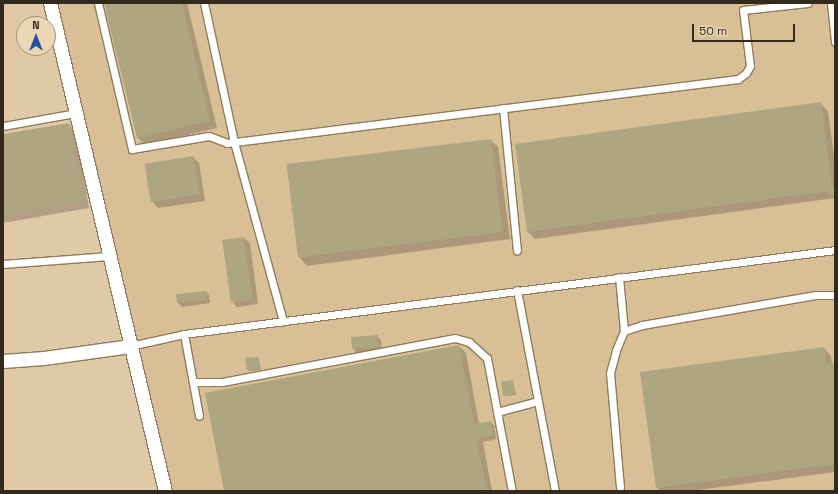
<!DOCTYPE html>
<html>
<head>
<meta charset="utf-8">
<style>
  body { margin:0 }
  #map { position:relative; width:838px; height:494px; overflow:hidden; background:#dfc9a7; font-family:"Space Grotesk",sans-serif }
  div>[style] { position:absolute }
  .built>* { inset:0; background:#d8bf96 }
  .shadow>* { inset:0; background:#0003 }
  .building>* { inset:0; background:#ada681; transform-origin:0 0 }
  .roads { filter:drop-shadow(1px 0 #8f7b5b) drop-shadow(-1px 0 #8f7b5b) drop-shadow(0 1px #8f7b5b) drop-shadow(0 -1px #8f7b5b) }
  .lane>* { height:7px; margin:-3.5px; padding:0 3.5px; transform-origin:3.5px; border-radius:3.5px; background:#fff }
  .street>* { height:13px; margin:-6.5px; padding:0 6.5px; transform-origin:6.5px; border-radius:6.5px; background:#fff }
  span { translate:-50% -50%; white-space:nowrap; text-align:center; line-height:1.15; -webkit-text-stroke:3.5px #ecd6b4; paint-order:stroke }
  .frame { position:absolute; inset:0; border:4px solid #332a1d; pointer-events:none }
  .north { position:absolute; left:16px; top:16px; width:40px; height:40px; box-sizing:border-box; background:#ecd6b4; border:1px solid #a29178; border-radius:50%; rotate:0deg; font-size:11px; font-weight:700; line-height:16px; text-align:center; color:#332a1d }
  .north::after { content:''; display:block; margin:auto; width:14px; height:18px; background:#1d54a6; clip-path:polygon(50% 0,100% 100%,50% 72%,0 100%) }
  .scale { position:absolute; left:692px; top:24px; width:103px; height:18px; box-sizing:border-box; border:2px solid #332a1d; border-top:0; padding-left:5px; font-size:12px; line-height:14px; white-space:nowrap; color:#332a1d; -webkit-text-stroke:3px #ecd6b4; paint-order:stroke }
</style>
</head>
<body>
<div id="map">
  <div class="built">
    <div style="clip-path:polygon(54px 3px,835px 3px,835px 491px,165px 491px)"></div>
  </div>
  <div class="shadow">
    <div style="clip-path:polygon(105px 3px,187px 3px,217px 128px,145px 145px,138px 138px)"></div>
    <div style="clip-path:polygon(820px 103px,828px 111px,835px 164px,835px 198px,535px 239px,528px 232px)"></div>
    <div style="clip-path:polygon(69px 124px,76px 132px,89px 208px,3px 223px,3px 135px)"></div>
    <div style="clip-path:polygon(490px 140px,498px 147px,510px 239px,307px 266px,300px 258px)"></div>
    <div style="clip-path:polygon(193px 157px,199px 163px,205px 201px,158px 208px,153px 202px)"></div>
    <div style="clip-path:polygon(244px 238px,250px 243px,258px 304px,237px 307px,232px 301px,224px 240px)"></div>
    <div style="clip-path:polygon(206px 292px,209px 295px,210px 303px,182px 307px,178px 303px)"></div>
    <div style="clip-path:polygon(377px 336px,381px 340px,382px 351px,358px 354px,354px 350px)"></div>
    <div style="clip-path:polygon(459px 346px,466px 353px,479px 424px,490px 422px,494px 425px,496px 439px,483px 442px,492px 491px,225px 491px)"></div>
    <div style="clip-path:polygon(824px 348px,831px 356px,832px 365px,835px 364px,835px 472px,691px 491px,660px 491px,657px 487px)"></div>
    <div style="clip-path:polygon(258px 358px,261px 370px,249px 371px,248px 370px)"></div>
    <div style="clip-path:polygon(513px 381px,516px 395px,505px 396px,503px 395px)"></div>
  </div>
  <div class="building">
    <div style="clip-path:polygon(104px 3px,182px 3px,210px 121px,137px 138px)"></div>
    <div style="clip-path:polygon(821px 102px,832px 187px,835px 187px,835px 195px,829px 195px,829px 191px,527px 232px,515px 144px)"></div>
    <div style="clip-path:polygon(69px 123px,83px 201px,3px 215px,3px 134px)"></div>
    <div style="left:491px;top:139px;width:94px;height:206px;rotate:83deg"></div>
    <div style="left:194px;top:156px;width:39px;height:50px;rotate:81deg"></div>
    <div style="left:244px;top:237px;width:63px;height:22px;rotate:82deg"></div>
    <div style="left:206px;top:291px;width:9px;height:30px;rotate:84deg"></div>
    <div style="left:378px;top:335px;width:12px;height:27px;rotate:85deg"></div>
    <div style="clip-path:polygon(459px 345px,475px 428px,475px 424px,491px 421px,493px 436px,477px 439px,487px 491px,224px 491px,205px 393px)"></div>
    <div style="clip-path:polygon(824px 347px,827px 364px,835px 363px,835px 464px,656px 488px,640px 372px)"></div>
    <div style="clip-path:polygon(259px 357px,260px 368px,247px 370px,245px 358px)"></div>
    <div style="left:513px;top:380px;width:14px;height:12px;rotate:82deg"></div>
  </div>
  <div class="roads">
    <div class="lane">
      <div style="left:98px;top:3px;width:150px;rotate:76.9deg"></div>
      <div style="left:132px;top:149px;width:78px;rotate:-9.6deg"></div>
      <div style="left:209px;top:136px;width:19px;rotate:21deg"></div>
      <div style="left:227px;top:143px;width:515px;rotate:-7.14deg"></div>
      <div style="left:738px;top:79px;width:10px;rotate:-37deg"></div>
      <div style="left:746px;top:73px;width:8px;rotate:-60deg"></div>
      <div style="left:750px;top:66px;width:56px;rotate:-97.1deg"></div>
      <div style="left:743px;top:10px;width:65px;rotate:-6.1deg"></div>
      <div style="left:204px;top:3px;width:142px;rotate:77.8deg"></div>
      <div style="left:234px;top:142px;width:186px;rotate:74.7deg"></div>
      <div style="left:831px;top:3px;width:39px;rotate:84deg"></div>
      <div style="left:503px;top:108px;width:143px;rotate:84.4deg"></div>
      <div style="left:3px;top:126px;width:74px;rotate:-10.1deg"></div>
      <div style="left:3px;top:264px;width:106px;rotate:-4.3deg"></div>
      <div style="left:619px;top:277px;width:54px;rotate:84.7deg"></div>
      <div style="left:517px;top:290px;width:205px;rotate:79.3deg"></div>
      <div style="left:184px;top:334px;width:83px;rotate:79.6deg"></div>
      <div style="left:130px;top:346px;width:55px;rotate:-12.5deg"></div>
      <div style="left:184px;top:334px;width:656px;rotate:-7.35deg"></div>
      <div style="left:193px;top:382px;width:29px"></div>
      <div style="left:222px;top:382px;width:237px;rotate:-10.7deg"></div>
      <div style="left:455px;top:338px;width:15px;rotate:16deg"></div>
      <div style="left:469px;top:342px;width:24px;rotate:42deg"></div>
      <div style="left:487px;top:358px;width:135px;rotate:79.4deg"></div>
      <div style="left:497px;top:412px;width:42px;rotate:-15deg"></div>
      <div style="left:620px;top:487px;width:114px;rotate:-95deg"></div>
      <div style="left:610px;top:373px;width:24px;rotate:-75deg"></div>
      <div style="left:616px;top:350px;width:21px;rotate:-67deg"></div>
      <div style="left:624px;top:331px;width:19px;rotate:-18deg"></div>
      <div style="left:642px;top:325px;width:176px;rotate:-9.8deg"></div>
      <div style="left:815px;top:295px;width:20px"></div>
    </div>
    <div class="street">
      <div style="left:50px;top:3px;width:501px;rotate:76.74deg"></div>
      <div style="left:3px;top:361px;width:41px;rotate:-4.2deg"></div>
      <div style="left:44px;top:358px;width:87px;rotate:-7.9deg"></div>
    </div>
  </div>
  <div class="frame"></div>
  <div class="north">N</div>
  <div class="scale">50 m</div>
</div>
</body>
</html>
